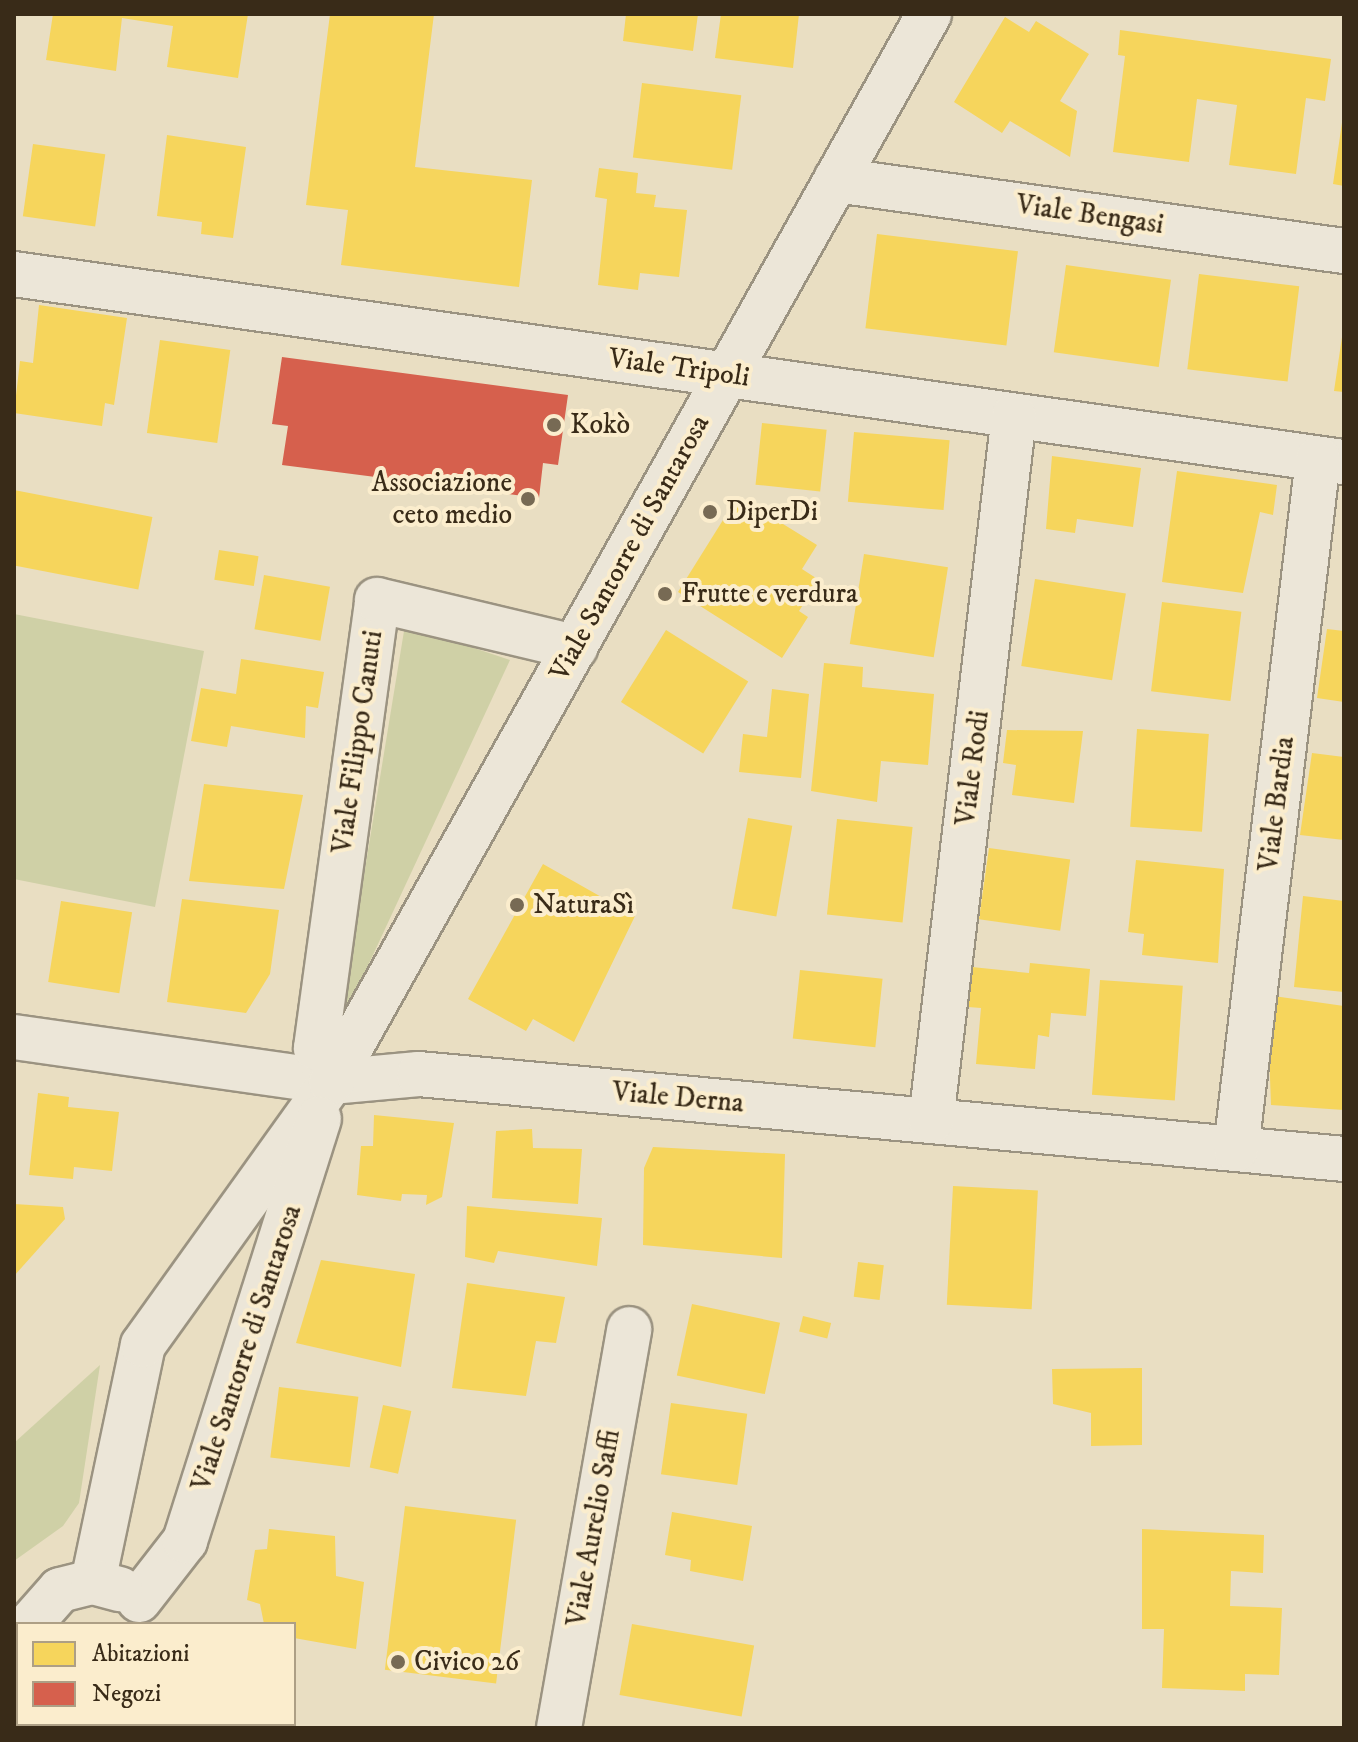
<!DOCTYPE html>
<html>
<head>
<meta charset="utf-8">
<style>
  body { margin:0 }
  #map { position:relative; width:1358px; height:1742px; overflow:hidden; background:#e9dec2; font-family:"IM FELL DW Pica",serif }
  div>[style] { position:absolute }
  .green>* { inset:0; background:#cfd0a6 }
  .homes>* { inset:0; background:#f6d55c; transform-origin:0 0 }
  .shops>* { inset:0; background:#d6604d }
  .roads { filter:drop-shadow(2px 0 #9b9381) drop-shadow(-2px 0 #9b9381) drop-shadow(0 2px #9b9381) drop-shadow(0 -2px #9b9381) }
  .street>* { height:44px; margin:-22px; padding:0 22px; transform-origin:22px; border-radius:22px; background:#ece6d8 }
  .secondary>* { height:44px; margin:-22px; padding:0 22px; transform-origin:22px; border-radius:22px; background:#ece6d8 }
  .dots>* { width:22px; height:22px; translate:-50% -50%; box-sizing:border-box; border:4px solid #fbedcd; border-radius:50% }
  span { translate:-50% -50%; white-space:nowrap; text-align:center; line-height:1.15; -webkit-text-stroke:8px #fbedcd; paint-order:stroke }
  .street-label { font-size:28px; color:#392b18 }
  .poi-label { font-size:28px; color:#392b18 }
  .left { translate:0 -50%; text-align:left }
  .right { translate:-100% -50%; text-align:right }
  .frame { position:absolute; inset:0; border:16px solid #392b18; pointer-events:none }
  .legend { position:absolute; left:16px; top:1622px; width:280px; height:104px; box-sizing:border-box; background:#fbedcd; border:2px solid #ad9f85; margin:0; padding:10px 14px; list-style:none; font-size:24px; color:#392b18 }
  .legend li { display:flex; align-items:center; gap:16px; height:40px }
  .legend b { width:40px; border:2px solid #ad9f85 }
</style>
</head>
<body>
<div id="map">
  <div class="green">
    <div style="clip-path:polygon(14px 614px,204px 651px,155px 907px,14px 879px)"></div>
    <div style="clip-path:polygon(405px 625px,510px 660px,339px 1028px)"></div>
    <div style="clip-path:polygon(100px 1365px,79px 1503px,63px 1526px,14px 1561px,14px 1443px)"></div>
  </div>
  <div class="homes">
    <div style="clip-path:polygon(53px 14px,248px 14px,238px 78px,167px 67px,173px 26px,122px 18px,116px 71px,46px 60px)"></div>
    <div style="clip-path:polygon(330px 14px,434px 14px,415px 167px,532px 180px,519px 287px,341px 265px,348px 210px,306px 205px)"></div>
    <div style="clip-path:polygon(626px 14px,698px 14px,693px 51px,623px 41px)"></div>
    <div style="clip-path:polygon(721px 14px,799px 14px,793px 68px,715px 58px)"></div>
    <div style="clip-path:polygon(1005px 17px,1029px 32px,1036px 21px,1089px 54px,1060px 101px,1077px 111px,1070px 157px,1010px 121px,1002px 133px,954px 102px)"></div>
    <div style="clip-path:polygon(1120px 30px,1331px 59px,1325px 101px,1306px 98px,1296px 174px,1229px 165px,1237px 105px,1197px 99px,1189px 162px,1113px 152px,1125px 56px,1118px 55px)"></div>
    <div style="left:642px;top:83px;width:100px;height:75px;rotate:7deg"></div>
    <div style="clip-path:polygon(1344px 109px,1344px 186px,1333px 184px)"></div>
    <div style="clip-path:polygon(167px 135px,246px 147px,233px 238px,201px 234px,202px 222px,157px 216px)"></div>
    <div style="left:33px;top:144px;width:73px;height:73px;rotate:8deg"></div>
    <div style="clip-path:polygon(599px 168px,638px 173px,636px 193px,656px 195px,654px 207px,687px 210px,679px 277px,640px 273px,638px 290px,598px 285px,607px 199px,595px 197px)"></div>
    <div style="left:877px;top:234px;width:142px;height:95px;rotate:7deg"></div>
    <div style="left:1066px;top:265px;width:106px;height:88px;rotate:8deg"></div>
    <div style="left:1199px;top:274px;width:101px;height:96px;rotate:7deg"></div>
    <div style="clip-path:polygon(39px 305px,127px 318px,114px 405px,105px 403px,102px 426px,14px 413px,20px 361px,33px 363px)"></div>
    <div style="clip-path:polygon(1342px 337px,1344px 338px,1344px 392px,1334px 391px)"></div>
    <div style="left:160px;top:340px;width:71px;height:94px;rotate:8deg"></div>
    <div style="left:762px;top:423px;width:65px;height:62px;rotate:6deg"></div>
    <div style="left:854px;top:432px;width:96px;height:70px;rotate:5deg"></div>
    <div style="clip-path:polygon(1052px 456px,1141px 468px,1133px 527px,1077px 519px,1075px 533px,1046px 529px)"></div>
    <div style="clip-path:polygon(1177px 471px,1277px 485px,1273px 515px,1260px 512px,1243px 593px,1162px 582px)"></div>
    <div style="left:14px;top:490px;width:141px;height:74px;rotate:11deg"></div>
    <div style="clip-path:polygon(738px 496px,817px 545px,802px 569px,819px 580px,799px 611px,808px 617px,782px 658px,678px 592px)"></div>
    <div style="left:219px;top:550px;width:40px;height:30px;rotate:9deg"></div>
    <div style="left:864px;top:554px;width:85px;height:91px;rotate:9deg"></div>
    <div style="left:264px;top:575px;width:67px;height:55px;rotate:10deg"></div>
    <div style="left:1035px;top:579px;width:92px;height:88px;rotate:9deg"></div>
    <div style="left:1162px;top:602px;width:80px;height:90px;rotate:7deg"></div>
    <div style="clip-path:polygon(1327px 629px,1344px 631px,1344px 702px,1317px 698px)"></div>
    <div style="left:666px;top:630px;width:97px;height:85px;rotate:32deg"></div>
    <div style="clip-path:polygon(241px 659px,324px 672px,318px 708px,306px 706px,305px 738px,231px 726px,227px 747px,191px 741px,201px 688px,236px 694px)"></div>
    <div style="clip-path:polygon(824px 663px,863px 667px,862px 687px,934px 694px,928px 765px,881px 761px,877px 802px,811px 791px)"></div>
    <div style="clip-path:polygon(772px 689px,809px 694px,801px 778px,739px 772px,743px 734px,767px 737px)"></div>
    <div style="left:1137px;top:729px;width:72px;height:98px;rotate:4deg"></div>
    <div style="clip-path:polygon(1007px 730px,1083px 731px,1074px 803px,1012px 795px,1016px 765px,1003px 763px)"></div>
    <div style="clip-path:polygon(1312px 753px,1344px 757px,1344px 840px,1300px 835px)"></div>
    <div style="clip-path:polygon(204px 784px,303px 795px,284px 889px,189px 881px)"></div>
    <div style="left:748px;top:818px;width:45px;height:92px;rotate:10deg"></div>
    <div style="left:837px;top:819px;width:76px;height:96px;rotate:6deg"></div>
    <div style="left:989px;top:848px;width:82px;height:72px;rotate:8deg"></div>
    <div style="clip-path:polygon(1136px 860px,1224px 869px,1218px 963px,1142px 955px,1144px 934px,1128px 932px)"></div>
    <div style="clip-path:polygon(543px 864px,635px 916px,574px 1042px,533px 1019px,526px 1031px,468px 999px)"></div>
    <div style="clip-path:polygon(1303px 896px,1344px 901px,1344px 992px,1294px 987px)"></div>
    <div style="clip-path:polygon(182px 899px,279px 910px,270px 974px,246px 1013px,167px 1002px)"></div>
    <div style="left:61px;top:901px;width:72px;height:82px;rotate:9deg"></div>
    <div style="clip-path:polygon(1030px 963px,1090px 969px,1086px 1016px,1051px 1013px,1049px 1037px,1038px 1035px,1035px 1069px,976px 1064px,981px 1008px,968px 1007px,972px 967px,1029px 973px)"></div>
    <div style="left:800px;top:970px;width:83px;height:69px;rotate:6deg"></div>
    <div style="left:1100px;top:980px;width:83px;height:115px;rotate:4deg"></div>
    <div style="clip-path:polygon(1267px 995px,1344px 1006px,1344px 1110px,1271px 1105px)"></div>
    <div style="clip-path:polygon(38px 1093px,69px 1097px,68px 1107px,119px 1112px,112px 1171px,74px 1167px,73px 1179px,29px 1175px)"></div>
    <div style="clip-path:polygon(374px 1115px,454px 1123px,442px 1197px,426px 1205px,427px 1195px,402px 1194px,401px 1201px,357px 1195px,361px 1146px,373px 1146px)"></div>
    <div style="clip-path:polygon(532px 1129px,533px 1148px,582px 1149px,578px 1204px,492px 1198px,496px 1131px)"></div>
    <div style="clip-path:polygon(653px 1147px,785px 1154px,782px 1258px,643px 1245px,644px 1168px)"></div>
    <div style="left:953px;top:1186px;width:85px;height:119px;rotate:3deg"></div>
    <div style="clip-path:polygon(14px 1204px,63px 1207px,65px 1219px,14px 1276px)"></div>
    <div style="clip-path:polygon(467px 1206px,602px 1218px,597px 1266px,498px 1251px,494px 1263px,465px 1257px)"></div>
    <div style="clip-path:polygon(321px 1260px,415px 1274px,401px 1367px,296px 1343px)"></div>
    <div style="left:858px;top:1262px;width:26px;height:35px;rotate:7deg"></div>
    <div style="clip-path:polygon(467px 1283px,565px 1297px,556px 1343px,536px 1341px,526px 1396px,452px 1388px)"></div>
    <div style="left:692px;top:1304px;width:90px;height:73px;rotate:12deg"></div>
    <div style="left:803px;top:1316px;width:29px;height:16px;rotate:14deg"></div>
    <div style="clip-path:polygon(1142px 1368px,1142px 1445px,1091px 1446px,1091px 1413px,1053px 1404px,1052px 1369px)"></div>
    <div style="left:279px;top:1387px;width:80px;height:71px;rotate:7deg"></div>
    <div style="left:671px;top:1403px;width:77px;height:72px;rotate:8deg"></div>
    <div style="left:383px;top:1405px;width:29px;height:64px;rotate:12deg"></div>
    <div style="left:405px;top:1506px;width:112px;height:165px;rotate:7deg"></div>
    <div style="clip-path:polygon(672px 1512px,752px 1526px,743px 1581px,690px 1571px,691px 1560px,665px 1555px)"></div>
    <div style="clip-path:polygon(269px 1529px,335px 1536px,336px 1576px,364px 1582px,356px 1649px,294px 1638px,294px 1624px,264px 1624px,260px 1604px,247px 1600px,255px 1550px,267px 1549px)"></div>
    <div style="clip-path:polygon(1142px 1529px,1264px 1535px,1263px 1573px,1231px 1571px,1230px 1606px,1282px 1608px,1279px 1675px,1245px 1674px,1245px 1691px,1162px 1688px,1164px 1629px,1142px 1629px)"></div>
    <div style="left:632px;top:1624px;width:124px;height:72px;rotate:10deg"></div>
  </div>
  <div class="shops">
    <div style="clip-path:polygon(282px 357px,568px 395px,558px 465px,543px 463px,539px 498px,282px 465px,288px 426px,272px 424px)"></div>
  </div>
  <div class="roads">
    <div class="street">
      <div style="left:836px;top:180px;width:513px;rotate:7.96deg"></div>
      <div style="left:14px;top:274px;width:1343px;rotate:8.05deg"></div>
      <div style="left:14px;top:1037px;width:320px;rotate:8.1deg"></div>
      <div style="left:331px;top:1082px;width:88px;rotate:-5.2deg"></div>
      <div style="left:419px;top:1074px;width:929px;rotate:5.25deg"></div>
      <div style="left:331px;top:1082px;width:37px;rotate:-114deg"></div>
      <div style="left:316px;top:1048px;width:452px;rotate:-82.2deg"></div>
      <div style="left:377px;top:600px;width:204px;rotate:13.4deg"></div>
      <div style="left:931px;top:1121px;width:710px;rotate:-83.29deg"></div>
      <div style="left:1236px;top:1149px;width:695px;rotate:-83.22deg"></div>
      <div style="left:192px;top:1724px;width:9px;rotate:27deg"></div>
      <div style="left:103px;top:1728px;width:4px;rotate:-90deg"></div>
      <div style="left:559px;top:1728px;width:405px;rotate:-80deg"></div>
    </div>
    <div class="secondary">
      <div style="left:93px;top:1582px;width:242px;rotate:-78.1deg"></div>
      <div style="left:143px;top:1345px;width:323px;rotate:-54.4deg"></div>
      <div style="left:331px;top:1082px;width:1224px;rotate:-60.75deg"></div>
      <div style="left:139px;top:1600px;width:75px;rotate:-52.1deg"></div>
      <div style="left:185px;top:1541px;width:443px;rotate:-72.4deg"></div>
      <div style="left:30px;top:1624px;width:45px;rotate:-48.6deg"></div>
      <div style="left:60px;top:1590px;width:34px;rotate:-14deg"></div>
      <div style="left:93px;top:1582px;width:28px;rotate:15deg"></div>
      <div style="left:14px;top:1657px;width:4px;rotate:-14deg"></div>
    </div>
  </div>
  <div class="dots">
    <div style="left:554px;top:425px;background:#776a54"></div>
    <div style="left:528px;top:499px;background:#776a54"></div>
    <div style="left:710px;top:512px;background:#776a54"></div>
    <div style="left:665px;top:594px;background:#776a54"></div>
    <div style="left:517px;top:905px;background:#776a54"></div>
    <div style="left:398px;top:1662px;background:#776a54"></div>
  </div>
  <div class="street-label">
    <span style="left:1090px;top:215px;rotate:8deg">Viale Bengasi</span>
    <span style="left:679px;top:368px;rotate:8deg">Viale Tripoli</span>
    <span style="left:630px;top:548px;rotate:-61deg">Viale Santorre di Santarosa</span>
    <span style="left:358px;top:742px;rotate:-82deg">Viale Filippo Canuti</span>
    <span style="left:973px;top:768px;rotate:-83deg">Viale Rodi</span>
    <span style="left:1277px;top:804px;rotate:-83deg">Viale Bardia</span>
    <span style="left:678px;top:1098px;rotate:5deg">Viale Derna</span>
    <span style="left:247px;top:1348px;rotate:-72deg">Viale Santorre di Santarosa</span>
    <span style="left:594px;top:1528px;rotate:-80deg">Viale Aurelio Saffi</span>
  </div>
  <div class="poi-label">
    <span class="left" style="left:570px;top:425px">Kokò</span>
    <span class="right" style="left:512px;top:499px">Associazione<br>ceto medio</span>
    <span class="left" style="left:726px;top:512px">DiperDi</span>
    <span class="left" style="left:681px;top:594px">Frutte e verdura</span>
    <span class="left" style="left:533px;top:905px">NaturaSì</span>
    <span class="left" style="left:414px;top:1662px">Civico 26</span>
  </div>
  <div class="frame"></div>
  <ul class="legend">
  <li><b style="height:22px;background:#f6d55c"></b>Abitazioni</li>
  <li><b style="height:22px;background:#d6604d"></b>Negozi</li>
  </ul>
</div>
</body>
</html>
